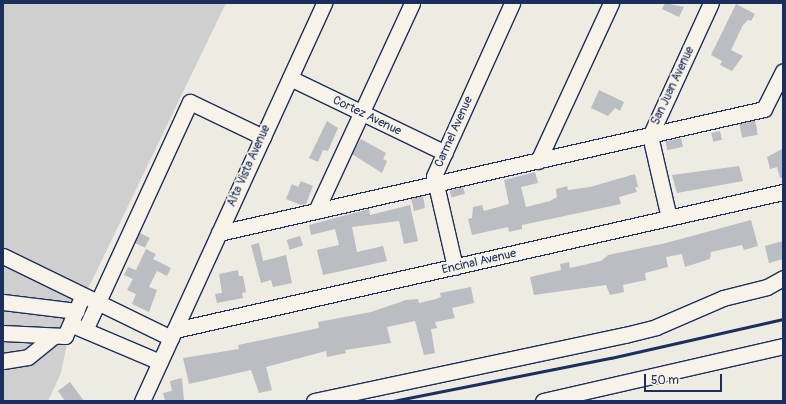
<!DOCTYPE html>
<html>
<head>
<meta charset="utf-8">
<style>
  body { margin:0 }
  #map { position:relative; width:786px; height:404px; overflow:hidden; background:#eeebe2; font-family:Pangolin,sans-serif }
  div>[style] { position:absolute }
  .green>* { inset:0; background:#cfcfcf }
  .building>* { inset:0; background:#babdc2; transform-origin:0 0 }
  .roads { filter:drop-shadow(1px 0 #1b2f5e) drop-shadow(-1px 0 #1b2f5e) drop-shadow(0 1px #1b2f5e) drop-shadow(0 -1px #1b2f5e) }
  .minor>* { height:15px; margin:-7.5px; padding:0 7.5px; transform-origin:7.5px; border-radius:7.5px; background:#f7f3e8 }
  .rail>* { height:3px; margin:-1.5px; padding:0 1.5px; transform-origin:1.5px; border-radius:1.5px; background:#1b2f5e }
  span { translate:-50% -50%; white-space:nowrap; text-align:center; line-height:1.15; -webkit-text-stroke:3.5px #f7f3e8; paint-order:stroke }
  .street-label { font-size:12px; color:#1b2f5e }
  .frame { position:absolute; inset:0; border:4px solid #1b2f5e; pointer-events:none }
  .scale { position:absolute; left:644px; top:374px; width:78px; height:18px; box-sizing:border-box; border:2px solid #1b2f5e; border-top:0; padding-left:5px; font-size:12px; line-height:14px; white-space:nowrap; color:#1b2f5e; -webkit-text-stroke:3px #f7f3e8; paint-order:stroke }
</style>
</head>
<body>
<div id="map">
  <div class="green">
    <div style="clip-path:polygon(3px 3px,226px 3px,71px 324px,61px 373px,48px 401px,3px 401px)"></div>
  </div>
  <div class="building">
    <div style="clip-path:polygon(665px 3px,684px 7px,679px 17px,662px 9px)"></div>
    <div style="clip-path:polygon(736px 4px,755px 14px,751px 21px,748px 20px,743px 25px,731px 50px,743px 56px,732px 71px,720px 65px,722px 61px,711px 55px)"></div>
    <div style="clip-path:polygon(599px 90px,624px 102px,620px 111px,615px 108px,608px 116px,591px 108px)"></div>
    <div style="left:755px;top:120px;width:15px;height:16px;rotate:79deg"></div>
    <div style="clip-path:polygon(327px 121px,338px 128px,328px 151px,323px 150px,318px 162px,309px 158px)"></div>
    <div style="left:720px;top:131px;width:9px;height:9px;rotate:77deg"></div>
    <div style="left:681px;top:138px;width:9px;height:16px;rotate:77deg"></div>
    <div style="clip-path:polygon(361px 139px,386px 153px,383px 159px,387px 161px,382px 173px,352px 154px)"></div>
    <div style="clip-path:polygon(782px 149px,783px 177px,780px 178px,777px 167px,770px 169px,767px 157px)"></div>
    <div style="clip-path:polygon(739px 166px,743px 181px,677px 193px,672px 175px)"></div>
    <div style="clip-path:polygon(535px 172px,538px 183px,521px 187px,526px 207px,550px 201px,557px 197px,556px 189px,567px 186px,568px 190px,590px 187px,635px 174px,638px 187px,635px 187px,637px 192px,619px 197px,621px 204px,522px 225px,522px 229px,509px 232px,508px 227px,472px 235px,468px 219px,472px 218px,473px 207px,482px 205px,484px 211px,509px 204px,504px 180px)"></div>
    <div style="clip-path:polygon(301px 181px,313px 186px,306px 204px,301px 205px,286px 199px,292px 184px,298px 187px)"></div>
    <div style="left:463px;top:187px;width:7px;height:14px;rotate:74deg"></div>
    <div style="clip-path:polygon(423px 196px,425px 208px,414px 211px,411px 198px)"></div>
    <div style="clip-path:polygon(410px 205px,418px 241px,404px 244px,399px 221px,352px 227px,357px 252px,383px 246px,387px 261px,323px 275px,317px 250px,339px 245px,335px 229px,311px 235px,309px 225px,369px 209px,370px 215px)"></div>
    <div style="clip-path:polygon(751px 220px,758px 246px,744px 250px,742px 245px,711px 252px,710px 259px,685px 267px,682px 254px,666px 257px,668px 267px,645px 273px,646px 280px,623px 285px,624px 292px,610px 295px,606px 285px,534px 295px,530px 277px,561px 270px,560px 264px,569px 262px,570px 268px,601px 261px,608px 255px,666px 243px)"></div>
    <div style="left:140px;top:233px;width:11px;height:11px;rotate:27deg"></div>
    <div style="left:300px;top:236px;width:10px;height:14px;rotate:73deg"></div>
    <div style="clip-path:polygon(783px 241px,783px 259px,769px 263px,765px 246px)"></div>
    <div style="clip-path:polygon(259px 243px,263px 261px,286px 255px,292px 283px,273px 287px,271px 280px,261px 283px,251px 245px)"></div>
    <div style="clip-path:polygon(146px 249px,156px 254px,153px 259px,171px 268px,167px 276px,157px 271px,149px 287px,157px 290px,149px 312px,132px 304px,136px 294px,127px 290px,133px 279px,124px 275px,128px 267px,136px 270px)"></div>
    <div style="clip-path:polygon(238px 270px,239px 276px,243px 276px,246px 292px,242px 293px,243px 298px,217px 303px,215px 294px,222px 293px,219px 274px)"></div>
    <div style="clip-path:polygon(471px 287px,474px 303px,452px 308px,455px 318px,435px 322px,437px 328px,431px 329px,435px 353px,424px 355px,415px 321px,387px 327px,391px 343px,345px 350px,346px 353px,327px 357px,326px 351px,266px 367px,272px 390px,259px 393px,251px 370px,189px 384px,183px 358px,239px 349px,238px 345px,319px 328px,318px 322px,371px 312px,406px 300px,418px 299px,419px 303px,436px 299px,441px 297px,440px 293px)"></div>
    <div style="clip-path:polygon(182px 378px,184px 401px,165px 401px,163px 393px,172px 391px,170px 381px)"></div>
    <div style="clip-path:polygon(70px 382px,84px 401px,65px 401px,58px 391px)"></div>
  </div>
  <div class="roads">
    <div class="minor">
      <div style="left:290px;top:78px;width:172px;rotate:25.8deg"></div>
      <div style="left:538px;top:161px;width:174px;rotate:-65.2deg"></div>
      <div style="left:316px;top:211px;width:229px;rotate:-65.2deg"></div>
      <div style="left:669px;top:218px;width:84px;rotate:-103deg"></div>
      <div style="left:650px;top:136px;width:146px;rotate:-65.4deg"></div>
      <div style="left:219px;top:233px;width:559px;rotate:-12.82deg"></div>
      <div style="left:764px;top:109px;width:42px;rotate:-63.4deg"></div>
      <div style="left:3px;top:256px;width:187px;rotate:26deg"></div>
      <div style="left:455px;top:267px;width:93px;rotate:-103deg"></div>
      <div style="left:434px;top:176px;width:190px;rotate:-65.7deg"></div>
      <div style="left:3px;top:302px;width:74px;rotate:7deg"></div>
      <div style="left:75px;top:326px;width:92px;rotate:23deg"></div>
      <div style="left:85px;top:330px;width:251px;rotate:-65.3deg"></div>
      <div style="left:190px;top:102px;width:81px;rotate:25.6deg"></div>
      <div style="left:175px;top:330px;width:623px;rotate:-12.79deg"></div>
      <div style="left:3px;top:333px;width:62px;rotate:2.8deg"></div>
      <div style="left:65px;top:336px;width:43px;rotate:-66.4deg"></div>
      <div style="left:3px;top:361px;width:25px;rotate:-9deg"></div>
      <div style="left:28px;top:357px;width:33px;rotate:-39deg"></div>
      <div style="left:142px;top:401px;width:438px;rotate:-65.4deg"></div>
      <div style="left:314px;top:401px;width:318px;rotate:-12deg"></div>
      <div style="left:625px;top:335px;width:32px;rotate:-14deg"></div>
      <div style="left:656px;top:327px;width:73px;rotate:-23.4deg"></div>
      <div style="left:723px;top:298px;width:45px;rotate:-14deg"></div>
      <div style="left:767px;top:287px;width:18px;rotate:-29deg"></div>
      <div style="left:543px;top:401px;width:246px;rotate:-12.9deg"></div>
    </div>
  </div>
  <div class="rail">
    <div style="left:393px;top:401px;width:222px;rotate:-11.2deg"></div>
    <div style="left:611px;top:358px;width:176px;rotate:-12.8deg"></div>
  </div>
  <div class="street-label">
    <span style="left:673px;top:86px;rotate:-65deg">San Juan Avenue</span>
    <span style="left:367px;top:116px;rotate:26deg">Cortez Avenue</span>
    <span style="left:454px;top:132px;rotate:-66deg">Carmel Avenue</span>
    <span style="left:249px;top:166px;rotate:-66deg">Alta Vista Avenue</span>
    <span style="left:479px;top:262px;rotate:-13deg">Encinal Avenue</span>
  </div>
  <div class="frame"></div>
  <div class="scale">50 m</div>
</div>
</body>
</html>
